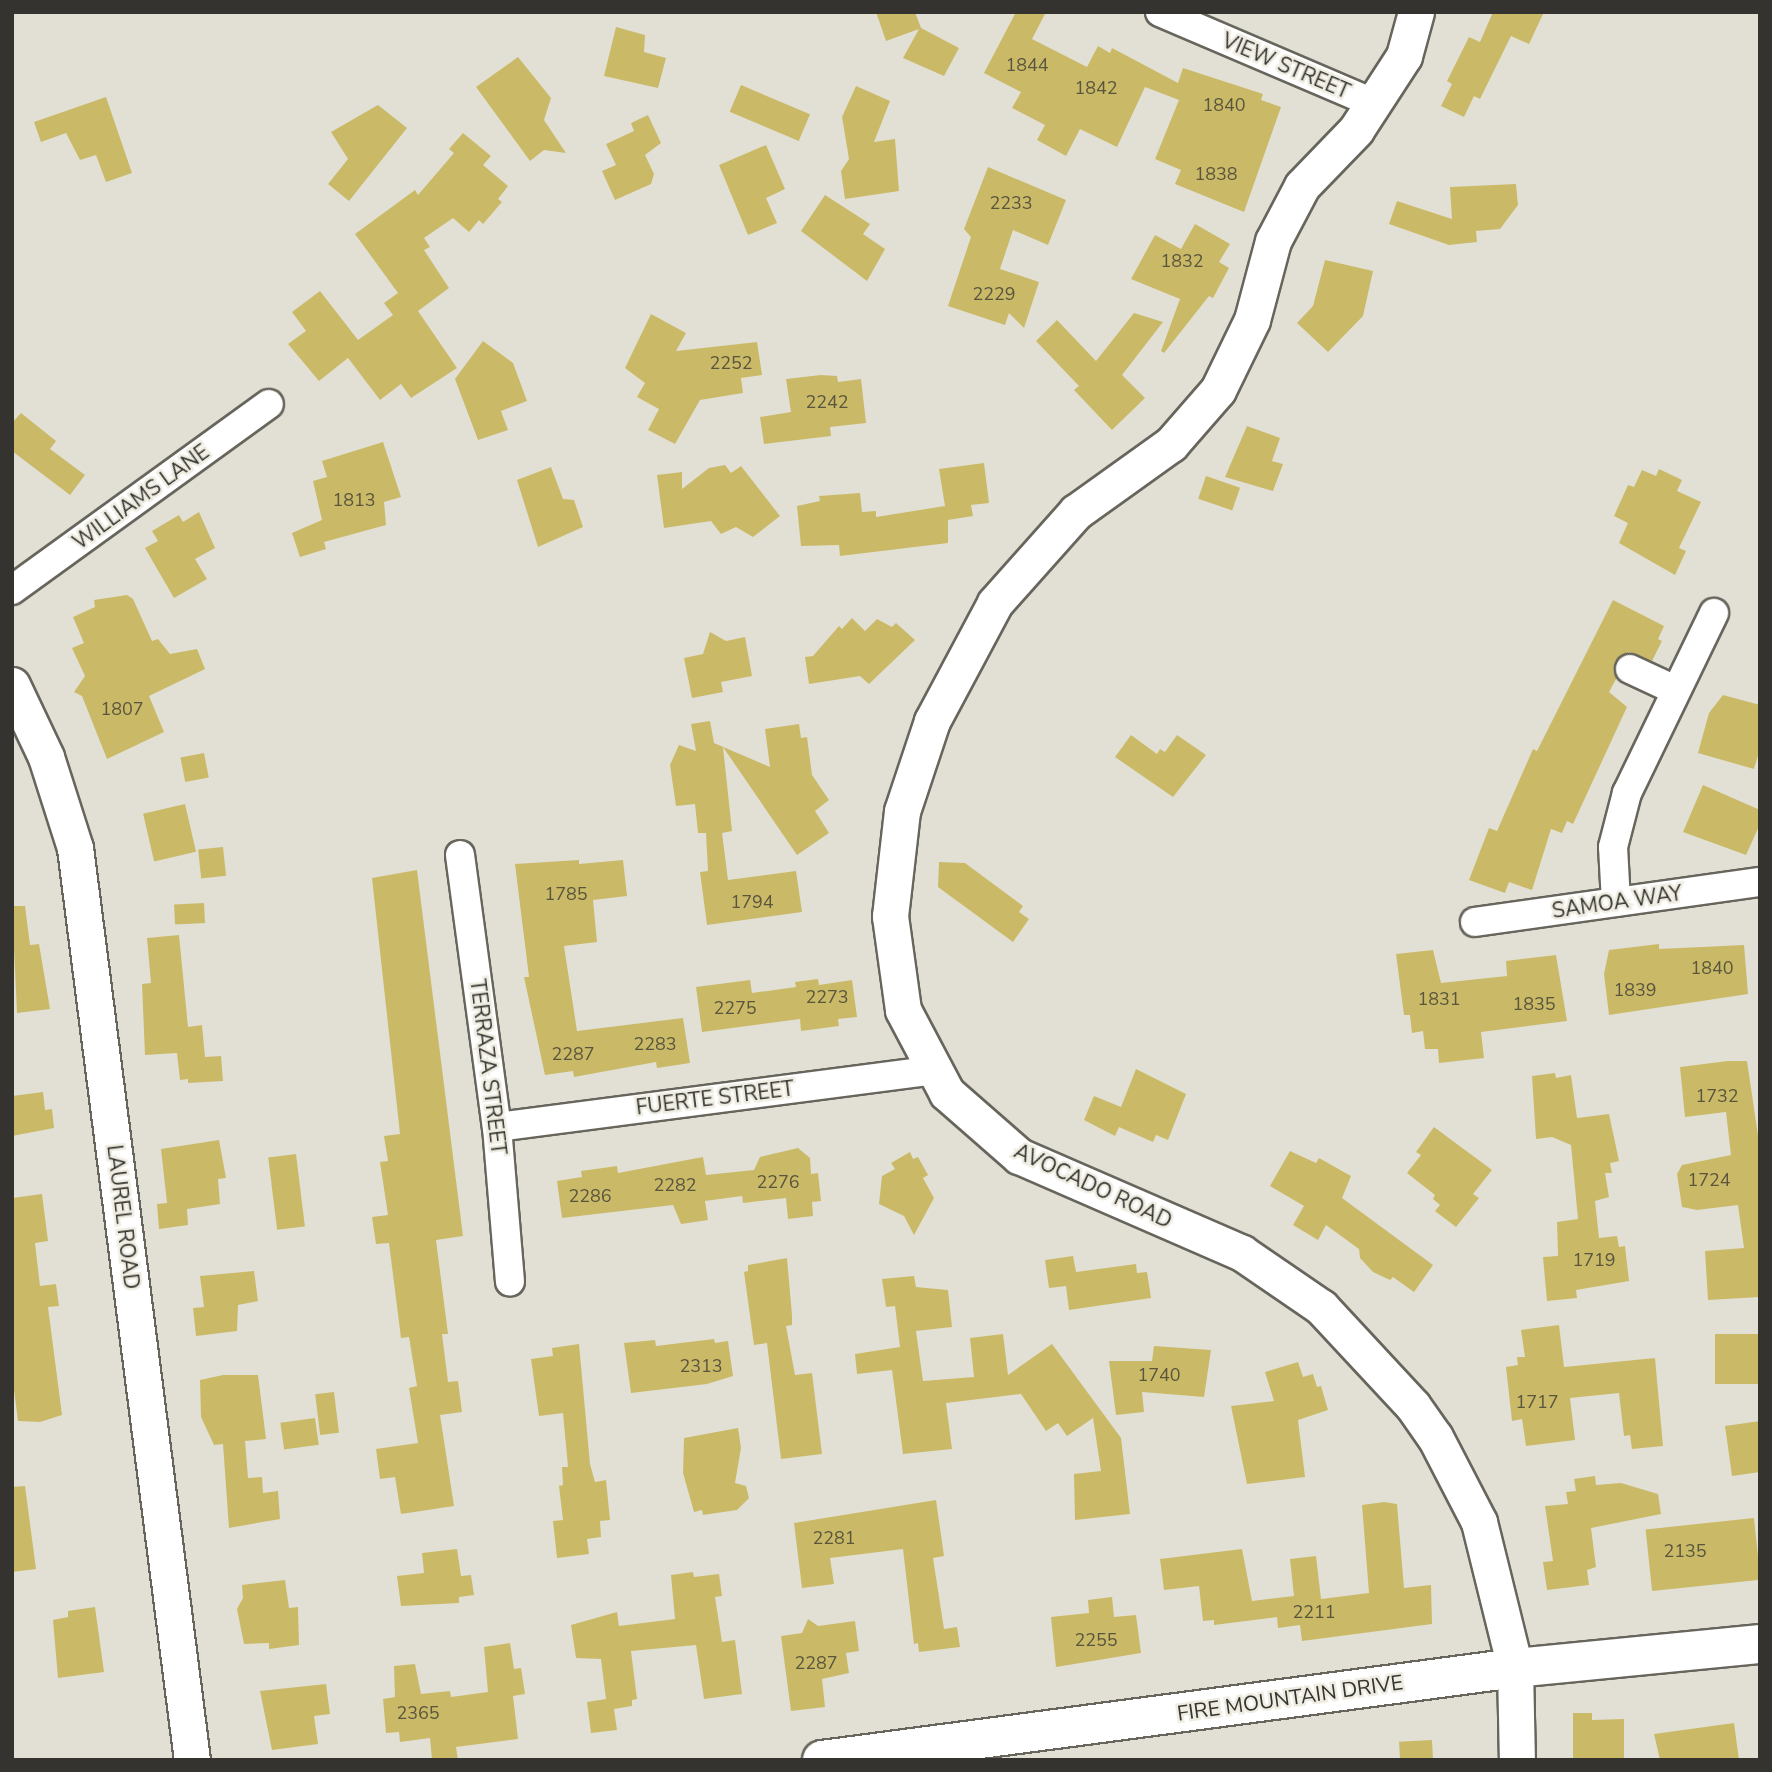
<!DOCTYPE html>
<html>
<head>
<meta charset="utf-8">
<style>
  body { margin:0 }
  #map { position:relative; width:1772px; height:1772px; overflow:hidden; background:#e2e0d5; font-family:"Nunito Sans",sans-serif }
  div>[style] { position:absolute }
  .building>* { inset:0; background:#caba68; transform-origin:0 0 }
  .roads { filter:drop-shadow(2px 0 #67655c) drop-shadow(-2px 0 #67655c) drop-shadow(0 2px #67655c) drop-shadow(0 -2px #67655c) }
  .minor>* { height:28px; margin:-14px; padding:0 14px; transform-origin:14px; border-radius:14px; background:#fff }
  .tertiary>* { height:35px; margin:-17.5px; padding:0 17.5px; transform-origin:17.5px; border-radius:17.5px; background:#fff }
  .secondary>* { height:38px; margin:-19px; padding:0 19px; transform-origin:19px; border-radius:19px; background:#fff }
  span { translate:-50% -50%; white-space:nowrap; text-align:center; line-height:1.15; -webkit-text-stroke:5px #efede2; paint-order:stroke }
  .number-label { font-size:18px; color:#5a553d }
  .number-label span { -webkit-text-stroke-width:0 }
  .street-label { font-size:21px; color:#34332f }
  .frame { position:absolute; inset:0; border:14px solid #34332f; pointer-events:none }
</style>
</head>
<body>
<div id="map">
  <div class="building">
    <div style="clip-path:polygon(876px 12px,915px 12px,921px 28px,959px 48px,944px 76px,903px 58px,919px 29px,886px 41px)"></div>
    <div style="clip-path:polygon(1016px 12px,1046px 12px,1032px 39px,1087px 67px,1098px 46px,1110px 53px,1112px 48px,1178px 83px,1183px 68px,1263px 94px,1261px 100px,1281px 107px,1244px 212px,1175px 184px,1181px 170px,1155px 159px,1179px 100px,1145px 87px,1117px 147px,1080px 129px,1066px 156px,1037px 140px,1045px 125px,1012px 108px,1021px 92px,984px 73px)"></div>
    <div style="clip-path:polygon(1493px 12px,1544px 12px,1529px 44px,1511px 36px,1480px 99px,1474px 96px,1464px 117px,1441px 106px,1452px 84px,1447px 81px,1469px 37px,1480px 42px)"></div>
    <div style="clip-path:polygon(616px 27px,645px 35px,644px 52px,666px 58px,658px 88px,604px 76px)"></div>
    <div style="clip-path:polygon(518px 57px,551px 98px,544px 120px,566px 153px,544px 150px,530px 161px,476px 87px)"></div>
    <div style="left:741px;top:85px;width:75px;height:29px;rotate:23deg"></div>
    <div style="clip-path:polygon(856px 86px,890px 101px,874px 142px,895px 139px,899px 191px,845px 199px,841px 171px,849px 159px,842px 117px)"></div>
    <div style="clip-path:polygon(106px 97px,132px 173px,106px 182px,96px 155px,80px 160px,66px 133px,41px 142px,34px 122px)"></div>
    <div style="clip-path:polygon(378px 105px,407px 128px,349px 201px,328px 184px,348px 159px,331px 132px)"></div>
    <div style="clip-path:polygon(648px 115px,661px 143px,645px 155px,654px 174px,651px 184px,615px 200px,602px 171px,616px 165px,606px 144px,634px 131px,631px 123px)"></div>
    <div style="clip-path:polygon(463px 133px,491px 156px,483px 165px,508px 186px,498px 199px,502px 202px,483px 224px,479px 220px,469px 232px,453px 218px,424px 238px,430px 247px,424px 250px,449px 288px,418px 311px,457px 368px,411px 398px,401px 384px,380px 400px,348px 358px,319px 381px,288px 344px,306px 331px,292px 312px,320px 291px,358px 340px,393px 315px,384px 303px,398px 293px,355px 234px,415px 190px,418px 195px,454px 153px,449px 149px)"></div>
    <div style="clip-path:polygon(766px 145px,785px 189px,766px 198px,777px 223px,748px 235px,719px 165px)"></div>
    <div style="clip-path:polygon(988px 167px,1066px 200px,1048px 245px,1013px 230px,1000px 269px,1039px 282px,1024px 328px,1009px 313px,1005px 325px,948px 306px,971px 237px,964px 229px)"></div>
    <div style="clip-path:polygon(1516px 184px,1518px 205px,1500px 229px,1476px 231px,1477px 242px,1449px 245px,1389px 224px,1397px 201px,1452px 219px,1450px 187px)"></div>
    <div style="clip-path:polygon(825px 195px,870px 224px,863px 234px,885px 249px,867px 281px,801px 231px)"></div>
    <div style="clip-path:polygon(1195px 224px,1230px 244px,1219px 262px,1229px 268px,1213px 298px,1209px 296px,1164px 353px,1161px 351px,1180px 299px,1131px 279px,1155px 235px,1181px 249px)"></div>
    <div style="clip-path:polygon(1325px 260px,1373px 271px,1363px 316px,1328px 352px,1297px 323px,1313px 306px)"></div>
    <div style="clip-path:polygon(1134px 313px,1163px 322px,1122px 375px,1145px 398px,1112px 430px,1074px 390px,1079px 386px,1036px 341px,1057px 320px,1096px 361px)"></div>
    <div style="clip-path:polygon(651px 314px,686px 333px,676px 351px,757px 342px,762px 375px,741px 378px,743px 393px,700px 400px,675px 444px,648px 430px,659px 409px,637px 397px,645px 383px,625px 368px)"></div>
    <div style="clip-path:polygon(483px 341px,513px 363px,527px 401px,501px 411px,508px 430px,478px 440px,455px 379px)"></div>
    <div style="clip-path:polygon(821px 375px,837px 376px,838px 382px,861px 379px,866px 423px,830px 427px,831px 436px,764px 444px,760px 417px,791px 412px,786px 379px)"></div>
    <div style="clip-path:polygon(21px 413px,56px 441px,50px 449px,85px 475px,70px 495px,12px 451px,12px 423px)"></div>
    <div style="clip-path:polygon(1247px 426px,1280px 438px,1272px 461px,1283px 464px,1273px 491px,1225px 477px)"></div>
    <div style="clip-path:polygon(383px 442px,401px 497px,384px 502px,386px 525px,324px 542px,326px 549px,300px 557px,292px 533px,322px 520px,313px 481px,327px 477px,322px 461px)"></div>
    <div style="clip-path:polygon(984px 463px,989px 503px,971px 505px,973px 516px,948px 520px,948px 543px,840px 556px,839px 545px,801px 546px,797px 506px,820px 501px,819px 496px,860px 493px,862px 512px,876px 511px,876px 517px,945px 506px,939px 469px)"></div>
    <div style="clip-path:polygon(725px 465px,731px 473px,741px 466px,780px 516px,753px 537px,736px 527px,721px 534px,711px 521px,664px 528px,657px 475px,682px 472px,682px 489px,709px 468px)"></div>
    <div style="clip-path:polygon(551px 467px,563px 499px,574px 500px,583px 527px,538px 547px,517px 480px)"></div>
    <div style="clip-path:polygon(1659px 469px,1682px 480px,1677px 491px,1701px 502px,1679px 548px,1686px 551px,1675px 575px,1619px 543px,1628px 523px,1614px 516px,1628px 485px,1634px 487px,1642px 470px,1656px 476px)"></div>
    <div style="left:1206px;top:476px;width:36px;height:24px;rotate:19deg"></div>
    <div style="clip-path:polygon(199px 512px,215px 548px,195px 559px,207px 579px,174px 598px,145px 548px,158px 541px,152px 531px,179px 515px,183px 522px)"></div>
    <div style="clip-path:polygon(127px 595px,133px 599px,152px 641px,158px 639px,170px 654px,197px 649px,205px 669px,149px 696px,164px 732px,107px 759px,82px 696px,74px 692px,85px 676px,72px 648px,84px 643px,73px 617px,95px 607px,94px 600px)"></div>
    <div style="clip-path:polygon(1613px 600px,1664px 626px,1658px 639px,1662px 641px,1652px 661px,1629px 652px,1615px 661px,1616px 679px,1609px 692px,1627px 707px,1573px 824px,1567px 821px,1562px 833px,1551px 829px,1532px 890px,1509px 882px,1505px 893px,1469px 880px,1489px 828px,1497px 831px,1533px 749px,1537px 751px)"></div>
    <div style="clip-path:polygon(852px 618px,865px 631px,877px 619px,892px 627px,896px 623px,915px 640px,869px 684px,860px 676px,809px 684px,805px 657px,813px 656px,839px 626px,842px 629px)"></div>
    <div style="clip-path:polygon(710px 632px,726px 641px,745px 637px,752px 676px,721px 682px,723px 692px,692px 698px,684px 658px,703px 654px)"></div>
    <div style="clip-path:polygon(1723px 695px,1760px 705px,1760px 749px,1754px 769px,1698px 753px,1709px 713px)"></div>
    <div style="clip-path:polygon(710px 721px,714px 743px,770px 767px,765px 729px,799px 724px,801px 738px,807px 737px,812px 775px,829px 800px,815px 811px,829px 833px,797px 855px,723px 747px,732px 831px,722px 833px,728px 880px,796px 871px,802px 912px,707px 925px,700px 872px,708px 871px,706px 833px,698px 833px,695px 804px,676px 806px,670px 765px,679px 745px,696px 751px,691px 724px)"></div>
    <div style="clip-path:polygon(1131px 735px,1157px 754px,1160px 749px,1165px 752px,1177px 735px,1206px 755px,1173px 797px,1115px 757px)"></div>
    <div style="left:204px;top:753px;width:25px;height:24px;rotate:79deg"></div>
    <div style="clip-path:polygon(1703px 785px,1760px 810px,1760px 824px,1746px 855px,1683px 832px)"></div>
    <div style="left:185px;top:804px;width:49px;height:43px;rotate:77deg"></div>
    <div style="left:223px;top:847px;width:29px;height:25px;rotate:84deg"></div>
    <div style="clip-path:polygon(579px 860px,579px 864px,623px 860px,627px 896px,593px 900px,597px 942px,564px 946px,577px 1031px,683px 1018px,690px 1063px,657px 1068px,656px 1062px,574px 1077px,573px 1071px,545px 1075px,524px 977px,529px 977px,515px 864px)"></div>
    <div style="clip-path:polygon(939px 862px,965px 863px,1023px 906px,1019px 912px,1029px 919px,1013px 942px,938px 887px)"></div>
    <div style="clip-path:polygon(417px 870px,463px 1236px,436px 1240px,448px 1334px,442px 1334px,448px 1382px,458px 1381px,462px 1412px,440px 1415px,454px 1506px,401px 1514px,395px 1477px,380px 1479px,376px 1449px,418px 1443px,409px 1388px,417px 1386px,409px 1337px,401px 1338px,389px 1243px,376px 1244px,372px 1217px,388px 1215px,380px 1162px,388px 1161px,384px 1136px,400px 1134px,372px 878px)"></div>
    <div style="left:204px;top:903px;width:20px;height:30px;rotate:87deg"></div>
    <div style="clip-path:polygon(12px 906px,25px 906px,30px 945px,39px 944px,50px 1009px,17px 1013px)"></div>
    <div style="clip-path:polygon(179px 935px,188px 1027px,202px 1025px,205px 1057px,221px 1056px,223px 1081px,188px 1083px,188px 1079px,180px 1080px,177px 1053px,145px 1055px,142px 984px,151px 983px,147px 938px)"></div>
    <div style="clip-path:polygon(1659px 944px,1659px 949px,1744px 945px,1748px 994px,1609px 1015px,1604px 974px,1609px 950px)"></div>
    <div style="clip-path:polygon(1433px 950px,1441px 983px,1507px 976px,1506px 961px,1556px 955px,1567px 1021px,1481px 1032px,1484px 1058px,1439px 1063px,1438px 1049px,1425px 1049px,1423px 1031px,1412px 1033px,1410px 1015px,1404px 1015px,1396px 954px)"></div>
    <div style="clip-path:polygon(818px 979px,819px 985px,852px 980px,857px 1017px,838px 1019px,839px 1026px,801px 1031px,800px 1019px,702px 1032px,696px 987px,750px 980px,752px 993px,796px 987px,795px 982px)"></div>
    <div style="clip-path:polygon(1728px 1061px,1747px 1061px,1760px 1149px,1760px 1297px,1708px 1300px,1705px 1251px,1744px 1248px,1738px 1205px,1697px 1210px,1682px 1207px,1677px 1174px,1682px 1165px,1731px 1155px,1726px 1112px,1685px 1117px,1680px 1067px)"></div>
    <div style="clip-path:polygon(1136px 1069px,1186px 1094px,1168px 1140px,1156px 1135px,1153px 1142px,1119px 1127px,1115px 1136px,1084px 1120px,1094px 1096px,1121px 1107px)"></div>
    <div style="clip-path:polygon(1555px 1073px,1556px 1078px,1571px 1075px,1577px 1118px,1609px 1114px,1619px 1161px,1610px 1163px,1612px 1173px,1605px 1173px,1609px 1197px,1595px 1201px,1599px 1238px,1617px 1236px,1619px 1247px,1625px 1246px,1629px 1281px,1576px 1290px,1577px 1298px,1547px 1301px,1543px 1257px,1558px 1256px,1557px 1222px,1578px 1219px,1571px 1145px,1552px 1137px,1536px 1139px,1532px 1076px)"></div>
    <div style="clip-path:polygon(43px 1092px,45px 1110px,52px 1109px,54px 1128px,12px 1136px,12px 1096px)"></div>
    <div style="clip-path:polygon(1434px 1127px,1492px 1170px,1473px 1194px,1479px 1198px,1456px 1227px,1435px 1211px,1440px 1205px,1433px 1199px,1435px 1195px,1407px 1173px,1421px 1155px,1416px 1152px)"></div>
    <div style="clip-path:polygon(219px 1140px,226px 1178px,218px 1179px,220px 1204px,187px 1209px,188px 1225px,159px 1229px,157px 1204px,167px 1203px,161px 1149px)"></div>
    <div style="clip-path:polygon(798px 1148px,810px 1158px,811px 1174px,818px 1173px,821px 1201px,812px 1202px,813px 1216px,788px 1219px,786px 1198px,743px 1203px,742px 1196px,705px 1201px,708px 1220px,681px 1224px,673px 1205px,562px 1218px,557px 1181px,582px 1177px,581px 1171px,617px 1166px,618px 1173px,703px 1157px,706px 1175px,754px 1170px,760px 1157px)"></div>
    <div style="clip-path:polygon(1290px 1151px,1316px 1163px,1319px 1158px,1351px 1176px,1342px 1198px,1433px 1265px,1414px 1292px,1393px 1277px,1390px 1280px,1373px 1272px,1360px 1258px,1359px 1249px,1326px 1225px,1318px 1240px,1293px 1225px,1304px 1206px,1270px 1186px)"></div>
    <div style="clip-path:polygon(910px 1152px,913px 1159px,918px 1157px,928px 1175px,923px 1178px,934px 1198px,914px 1235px,904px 1216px,879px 1204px,882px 1176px,895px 1169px,891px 1163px)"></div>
    <div style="left:296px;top:1154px;width:73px;height:28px;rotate:83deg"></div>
    <div style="clip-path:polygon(42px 1194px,48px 1241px,35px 1243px,40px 1286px,56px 1284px,59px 1306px,48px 1307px,62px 1415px,40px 1422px,18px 1421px,12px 1374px,12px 1198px)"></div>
    <div style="clip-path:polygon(1073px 1256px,1076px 1272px,1136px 1264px,1137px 1273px,1147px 1272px,1151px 1298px,1069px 1310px,1066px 1286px,1049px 1288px,1045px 1260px)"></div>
    <div style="clip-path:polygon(787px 1258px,792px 1315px,792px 1325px,786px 1326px,795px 1375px,812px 1373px,822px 1454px,781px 1459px,767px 1343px,754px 1345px,744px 1272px,748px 1271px,748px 1265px)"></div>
    <div style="clip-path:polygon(254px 1271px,258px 1301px,238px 1305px,237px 1331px,196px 1336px,193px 1308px,204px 1307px,200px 1276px)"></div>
    <div style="clip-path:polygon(914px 1276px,916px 1287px,948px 1290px,952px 1327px,916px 1331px,923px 1381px,974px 1377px,970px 1338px,1003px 1334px,1008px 1375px,1052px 1344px,1121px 1438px,1130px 1514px,1075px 1520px,1074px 1474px,1101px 1471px,1093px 1418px,1067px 1436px,1058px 1423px,1046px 1431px,1021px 1394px,946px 1403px,952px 1449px,903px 1454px,892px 1370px,857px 1374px,855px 1354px,900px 1347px,895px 1306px,886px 1307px,882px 1279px)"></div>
    <div style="clip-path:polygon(1559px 1325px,1564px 1367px,1655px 1358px,1663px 1446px,1632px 1449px,1630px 1435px,1624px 1436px,1619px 1393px,1570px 1398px,1575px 1440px,1526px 1446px,1522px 1419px,1512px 1421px,1506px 1367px,1518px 1365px,1517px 1357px,1525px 1357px,1521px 1330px)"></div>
    <div style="left:1760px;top:1334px;width:50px;height:45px;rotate:90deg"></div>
    <div style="clip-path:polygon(714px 1339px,715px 1343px,728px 1341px,733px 1376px,707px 1384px,631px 1393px,624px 1343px,655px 1340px,656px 1346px)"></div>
    <div style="clip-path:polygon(579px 1344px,590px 1464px,595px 1482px,606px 1480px,610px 1520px,600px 1521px,601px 1537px,587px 1539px,589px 1554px,557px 1558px,553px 1521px,563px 1520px,559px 1486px,563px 1485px,562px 1467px,568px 1467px,563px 1413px,539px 1416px,531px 1359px,553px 1356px,552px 1348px)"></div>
    <div style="clip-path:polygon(1154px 1346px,1211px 1350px,1204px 1397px,1142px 1392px,1144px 1412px,1116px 1415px,1109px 1361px,1152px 1361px)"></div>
    <div style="clip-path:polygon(1298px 1362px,1303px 1377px,1313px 1374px,1317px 1387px,1321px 1386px,1328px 1410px,1298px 1420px,1305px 1477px,1247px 1484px,1231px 1406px,1274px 1401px,1265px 1372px)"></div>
    <div style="clip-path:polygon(223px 1375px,258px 1375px,266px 1439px,245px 1441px,248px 1478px,262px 1477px,263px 1493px,278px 1491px,280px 1519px,229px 1528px,223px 1444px,214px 1445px,201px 1417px,200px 1380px)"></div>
    <div style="left:334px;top:1392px;width:41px;height:19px;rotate:83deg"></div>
    <div style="left:315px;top:1418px;width:27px;height:35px;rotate:82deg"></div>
    <div style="clip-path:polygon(1760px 1421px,1760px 1472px,1732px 1476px,1725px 1426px)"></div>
    <div style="clip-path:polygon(738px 1428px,741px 1448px,735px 1483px,746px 1486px,749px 1498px,737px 1510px,703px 1515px,702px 1510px,694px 1512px,683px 1473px,684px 1438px)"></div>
    <div style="clip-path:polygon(1595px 1476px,1596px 1485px,1621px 1483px,1658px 1494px,1661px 1514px,1591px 1528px,1596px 1567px,1587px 1570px,1589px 1585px,1547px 1590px,1543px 1562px,1553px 1561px,1545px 1506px,1568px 1504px,1566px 1492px,1576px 1491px,1574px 1479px)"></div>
    <div style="clip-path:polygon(25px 1486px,36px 1569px,12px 1572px,12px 1487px)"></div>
    <div style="clip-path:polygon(936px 1500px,944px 1556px,933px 1558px,944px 1629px,957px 1627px,960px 1647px,919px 1652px,918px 1643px,914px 1644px,903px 1549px,830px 1558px,834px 1584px,802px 1588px,794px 1523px)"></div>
    <div style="clip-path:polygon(1384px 1502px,1397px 1504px,1404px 1588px,1431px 1585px,1432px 1624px,1302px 1641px,1300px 1625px,1278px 1628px,1277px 1617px,1214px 1625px,1214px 1620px,1203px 1621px,1199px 1586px,1164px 1590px,1160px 1559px,1242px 1549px,1252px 1601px,1294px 1596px,1290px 1559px,1316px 1556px,1321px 1599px,1369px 1593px,1362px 1505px)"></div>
    <div style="left:1754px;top:1518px;width:62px;height:109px;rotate:84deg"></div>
    <div style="clip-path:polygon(457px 1549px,461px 1576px,471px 1575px,474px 1595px,459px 1597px,459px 1603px,401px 1606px,397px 1576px,424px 1573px,422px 1553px)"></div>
    <div style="clip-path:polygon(693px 1572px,694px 1577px,719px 1574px,722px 1596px,715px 1597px,722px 1642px,735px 1640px,742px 1694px,704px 1699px,696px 1645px,631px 1651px,637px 1699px,632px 1700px,632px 1706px,614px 1709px,617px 1730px,591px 1733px,587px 1702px,606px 1699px,601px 1659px,576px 1658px,571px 1625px,617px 1612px,619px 1626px,675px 1619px,671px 1575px)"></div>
    <div style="clip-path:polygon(285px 1580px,289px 1608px,298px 1607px,299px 1645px,269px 1649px,269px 1643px,244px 1644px,237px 1609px,243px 1598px,242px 1585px)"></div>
    <div style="clip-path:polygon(1112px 1597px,1114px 1617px,1136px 1615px,1141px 1653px,1056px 1667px,1051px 1617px,1089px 1613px,1088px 1600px)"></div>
    <div style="clip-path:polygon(95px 1607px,104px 1672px,58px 1678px,53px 1620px,68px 1617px,68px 1611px)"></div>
    <div style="clip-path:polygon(808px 1619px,818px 1626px,855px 1621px,859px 1651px,846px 1653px,849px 1673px,822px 1679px,825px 1707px,791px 1711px,781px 1636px,802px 1633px)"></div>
    <div style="clip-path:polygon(510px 1643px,514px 1669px,521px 1668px,525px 1694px,513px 1696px,518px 1739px,456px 1747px,458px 1760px,432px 1760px,430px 1738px,400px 1742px,399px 1732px,386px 1733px,383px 1699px,395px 1697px,394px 1666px,415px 1664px,421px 1694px,450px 1691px,451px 1697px,488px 1692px,484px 1647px)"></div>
    <div style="clip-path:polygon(326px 1684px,330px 1714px,314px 1716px,318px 1744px,272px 1750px,260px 1691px)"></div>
    <div style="clip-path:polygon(1573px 1713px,1592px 1713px,1592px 1720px,1624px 1719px,1624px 1760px,1573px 1760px)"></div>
    <div style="clip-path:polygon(1734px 1723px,1739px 1760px,1660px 1760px,1654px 1734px)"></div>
    <div style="left:1432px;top:1740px;width:20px;height:33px;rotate:87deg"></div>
  </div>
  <div class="roads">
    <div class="minor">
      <div style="left:1160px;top:12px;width:232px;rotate:23.1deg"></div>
      <div style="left:12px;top:590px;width:317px;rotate:-35.9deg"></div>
      <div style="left:1630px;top:669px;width:50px;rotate:25deg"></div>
      <div style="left:460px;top:855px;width:275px;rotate:82.3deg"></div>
      <div style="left:497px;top:1127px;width:155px;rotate:85.2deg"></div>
      <div style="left:1616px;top:902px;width:55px;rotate:-93.1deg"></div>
      <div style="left:1613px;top:847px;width:56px;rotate:-75.5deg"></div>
      <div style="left:1627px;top:793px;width:200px;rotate:-64.2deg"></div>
      <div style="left:1475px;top:922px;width:288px;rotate:-8deg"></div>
      <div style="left:497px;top:1127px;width:441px;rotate:-7.4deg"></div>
    </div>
    <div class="tertiary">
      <div style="left:1416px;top:12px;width:46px;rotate:105.3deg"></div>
      <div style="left:1404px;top:56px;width:88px;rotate:123deg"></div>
      <div style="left:1356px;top:130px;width:78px;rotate:134deg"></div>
      <div style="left:1302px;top:186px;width:62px;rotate:117.8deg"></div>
      <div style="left:1273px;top:241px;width:82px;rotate:104.9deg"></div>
      <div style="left:1252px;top:320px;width:78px;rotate:115.9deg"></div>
      <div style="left:1218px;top:390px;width:72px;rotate:131deg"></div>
      <div style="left:1171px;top:444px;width:117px;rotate:144.4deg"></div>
      <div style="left:1076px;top:512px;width:122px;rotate:131.7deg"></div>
      <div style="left:995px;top:603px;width:134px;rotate:118.1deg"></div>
      <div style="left:932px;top:721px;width:95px;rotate:108.4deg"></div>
      <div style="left:902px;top:811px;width:106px;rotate:96.5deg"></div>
      <div style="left:890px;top:916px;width:95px;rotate:82.1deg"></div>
      <div style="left:903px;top:1010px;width:94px;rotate:62.1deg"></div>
      <div style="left:947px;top:1093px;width:96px;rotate:41.2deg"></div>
      <div style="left:1019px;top:1156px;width:243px;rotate:23.5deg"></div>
      <div style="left:1242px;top:1253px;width:96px;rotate:34.4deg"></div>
      <div style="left:1321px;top:1307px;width:135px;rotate:47.1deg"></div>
      <div style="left:1413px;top:1406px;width:38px;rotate:55deg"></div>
      <div style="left:1435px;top:1437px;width:96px;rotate:62.6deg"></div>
      <div style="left:1479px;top:1522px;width:150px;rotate:76.1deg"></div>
      <div style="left:1515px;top:1668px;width:92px;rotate:88.8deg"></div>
      <div style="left:12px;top:685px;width:80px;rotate:64.7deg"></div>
      <div style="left:46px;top:757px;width:96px;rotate:72.3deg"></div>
      <div style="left:75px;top:848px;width:919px;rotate:82.69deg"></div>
    </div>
    <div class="secondary">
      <div style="left:822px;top:1760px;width:699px;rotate:-7.56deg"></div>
      <div style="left:1515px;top:1668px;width:246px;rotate:-5.6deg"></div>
    </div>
  </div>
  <div class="number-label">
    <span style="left:1027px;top:65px">1844</span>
    <span style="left:1096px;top:88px">1842</span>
    <span style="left:1224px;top:105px">1840</span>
    <span style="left:1216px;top:174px">1838</span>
    <span style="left:1011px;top:203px">2233</span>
    <span style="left:1182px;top:261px">1832</span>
    <span style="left:994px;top:294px">2229</span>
    <span style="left:731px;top:363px">2252</span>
    <span style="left:827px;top:402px">2242</span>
    <span style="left:354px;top:500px">1813</span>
    <span style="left:122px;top:709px">1807</span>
    <span style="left:566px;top:894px">1785</span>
    <span style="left:752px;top:902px">1794</span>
    <span style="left:1712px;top:968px">1840</span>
    <span style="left:1635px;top:990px">1839</span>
    <span style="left:827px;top:997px">2273</span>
    <span style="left:1439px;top:999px">1831</span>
    <span style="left:1534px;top:1004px">1835</span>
    <span style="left:735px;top:1008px">2275</span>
    <span style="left:655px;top:1044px">2283</span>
    <span style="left:573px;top:1054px">2287</span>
    <span style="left:1717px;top:1096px">1732</span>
    <span style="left:1709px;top:1180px">1724</span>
    <span style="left:778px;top:1182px">2276</span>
    <span style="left:675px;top:1185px">2282</span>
    <span style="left:590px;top:1196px">2286</span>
    <span style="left:1594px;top:1260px">1719</span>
    <span style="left:701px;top:1366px">2313</span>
    <span style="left:1159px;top:1375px">1740</span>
    <span style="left:1537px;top:1402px">1717</span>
    <span style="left:834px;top:1538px">2281</span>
    <span style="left:1685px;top:1551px">2135</span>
    <span style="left:1314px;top:1612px">2211</span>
    <span style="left:1096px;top:1640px">2255</span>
    <span style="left:816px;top:1663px">2287</span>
    <span style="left:418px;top:1713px">2365</span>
  </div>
  <div class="street-label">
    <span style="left:1286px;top:66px;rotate:23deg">VIEW STREET</span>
    <span style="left:141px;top:497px;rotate:-36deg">WILLIAMS LANE</span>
    <span style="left:1617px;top:902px;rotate:-8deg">SAMOA WAY</span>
    <span style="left:488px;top:1067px;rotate:83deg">TERRAZA STREET</span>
    <span style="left:715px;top:1098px;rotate:-7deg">FUERTE STREET</span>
    <span style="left:1093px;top:1186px;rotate:25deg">AVOCADO ROAD</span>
    <span style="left:123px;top:1217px;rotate:83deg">LAUREL ROAD</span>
    <span style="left:1290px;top:1698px;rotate:-8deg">FIRE MOUNTAIN DRIVE</span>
  </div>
  <div class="frame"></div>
</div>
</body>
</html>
